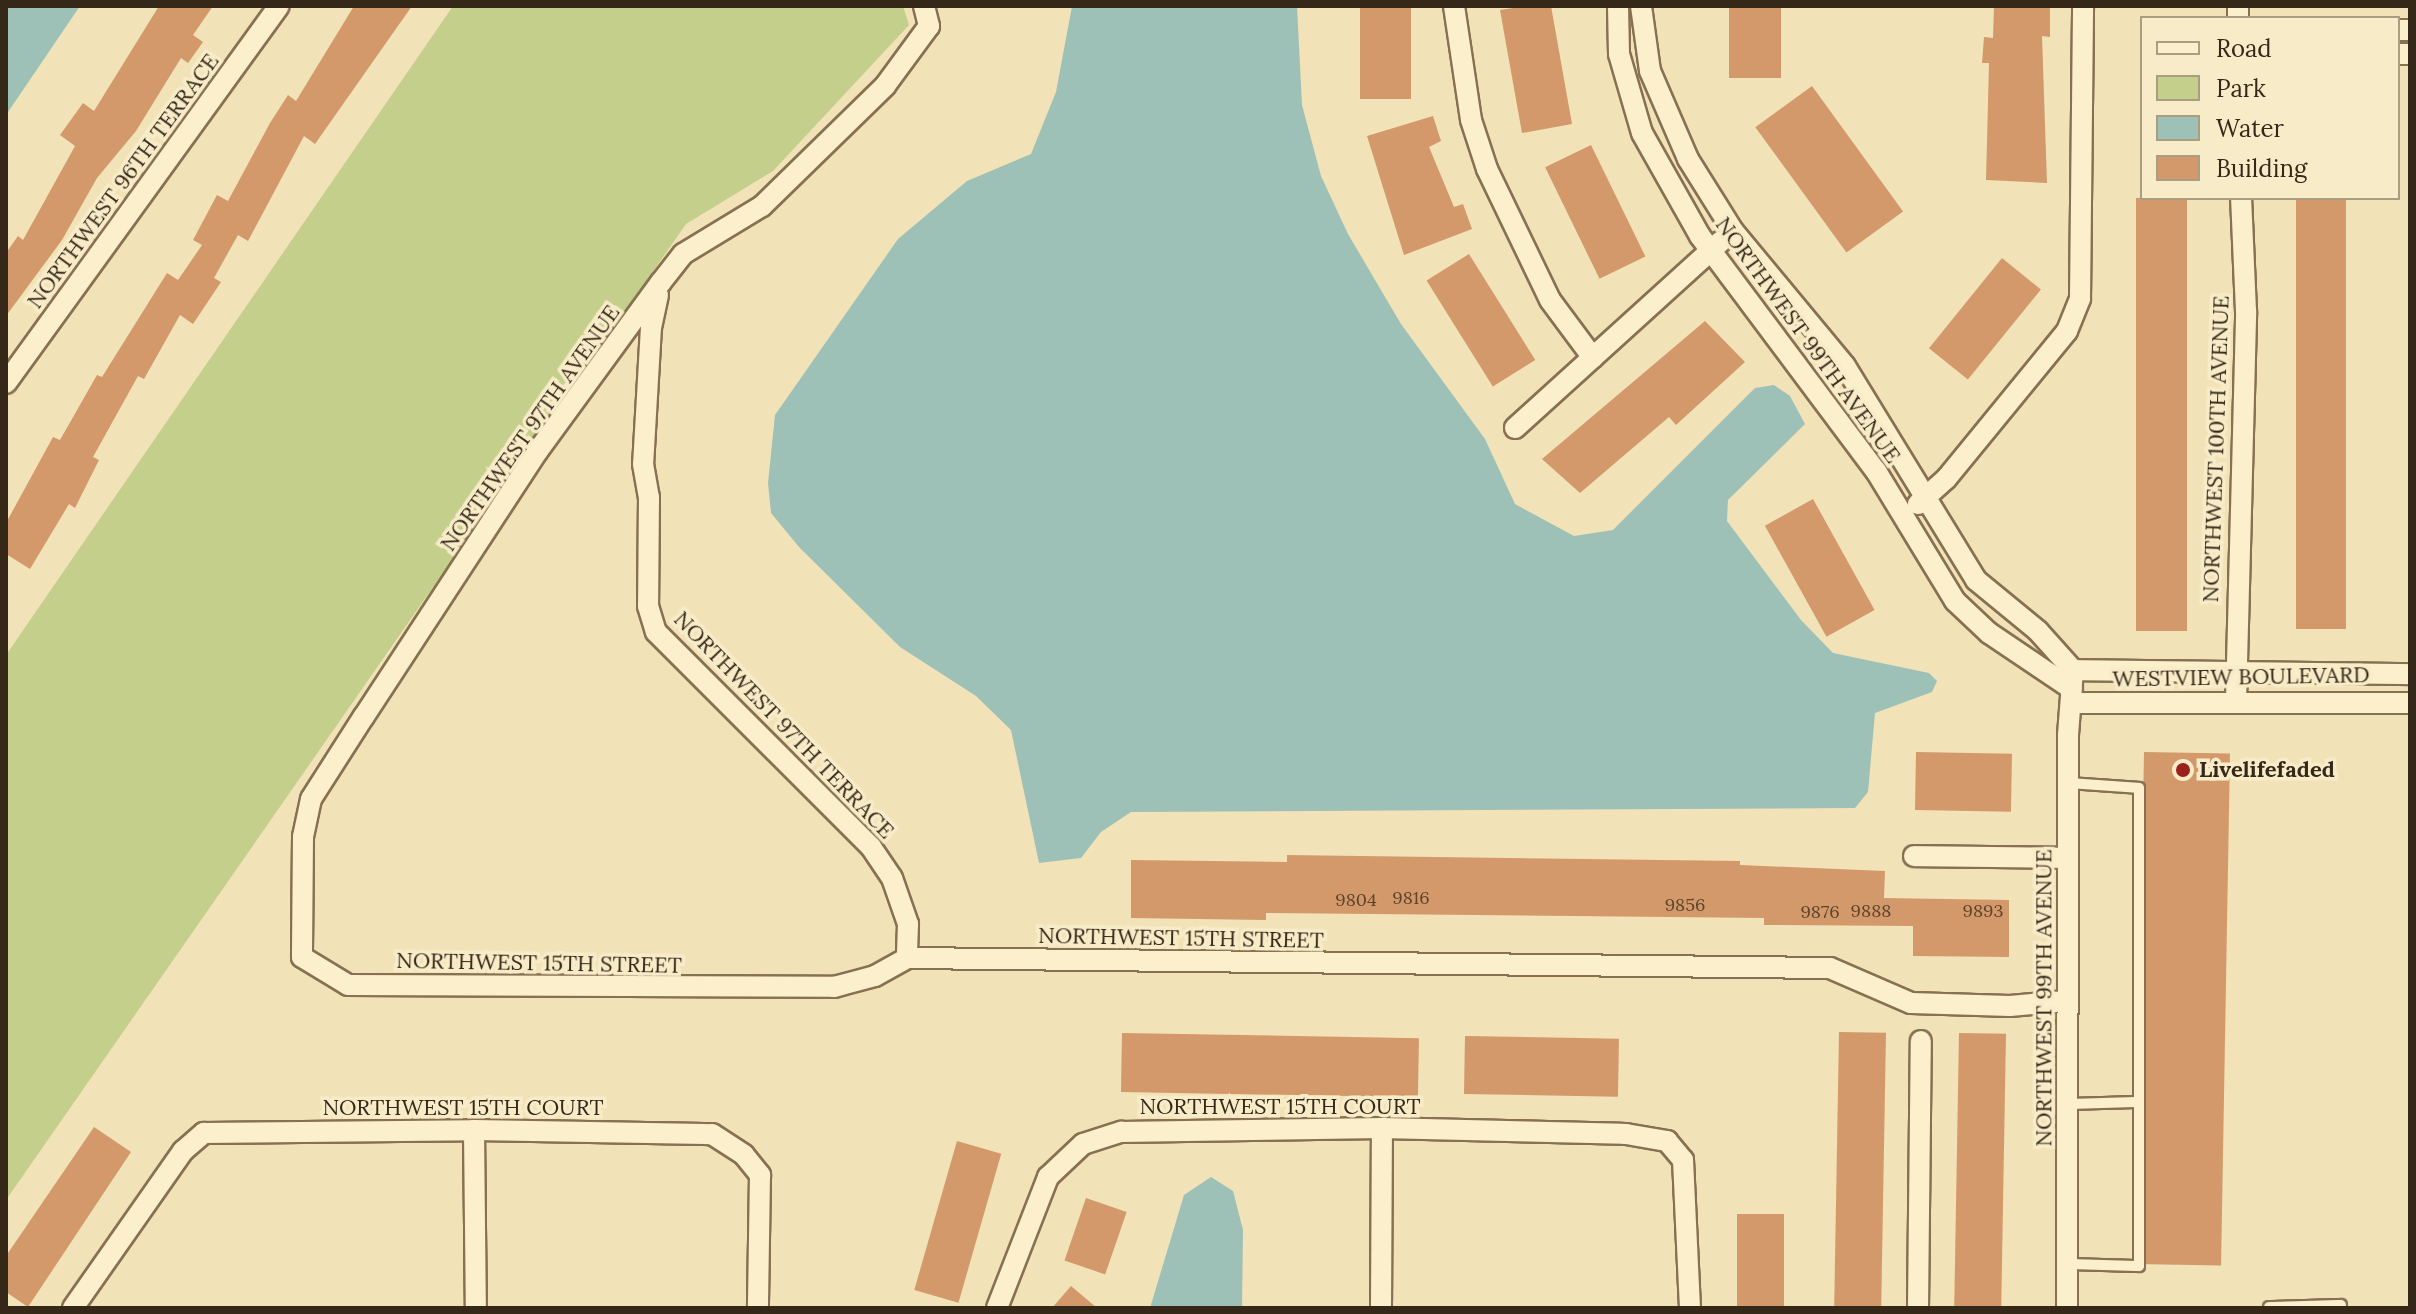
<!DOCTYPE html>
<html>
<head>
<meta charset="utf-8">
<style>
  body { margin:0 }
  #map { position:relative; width:2416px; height:1314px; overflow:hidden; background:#f1e2b8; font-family:Lora,serif }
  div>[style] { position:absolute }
  .green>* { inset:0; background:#c5cf8c }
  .water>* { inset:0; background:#9ec1b7 }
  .building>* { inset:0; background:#d3996a; transform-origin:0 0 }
  .roads { filter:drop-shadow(2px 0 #887052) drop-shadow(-2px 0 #887052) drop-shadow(0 2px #887052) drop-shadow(0 -2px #887052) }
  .lane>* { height:10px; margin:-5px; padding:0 5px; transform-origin:5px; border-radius:5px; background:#fcefcb }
  .street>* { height:20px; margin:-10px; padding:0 10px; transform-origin:10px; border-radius:10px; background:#fcefcb }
  .dots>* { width:22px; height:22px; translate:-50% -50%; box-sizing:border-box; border:4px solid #f8ecc8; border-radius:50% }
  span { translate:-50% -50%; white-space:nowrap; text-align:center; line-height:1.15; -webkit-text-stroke:7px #f8ecc8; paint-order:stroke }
  .number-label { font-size:18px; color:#5c442d }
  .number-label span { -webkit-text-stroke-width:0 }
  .street-label { font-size:22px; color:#352819 }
  .poi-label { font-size:22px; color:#352819; font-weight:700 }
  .left { translate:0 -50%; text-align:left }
  .frame { position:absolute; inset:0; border:8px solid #352819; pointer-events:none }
  .legend { position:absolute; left:2140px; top:16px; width:260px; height:184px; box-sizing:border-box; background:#f8ecc8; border:2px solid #aa9e82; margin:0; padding:10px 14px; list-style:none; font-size:24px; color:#352819 }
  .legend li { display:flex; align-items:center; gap:16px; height:40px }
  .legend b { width:40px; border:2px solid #aa9e82 }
</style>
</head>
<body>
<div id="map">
  <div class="green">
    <div style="clip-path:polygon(453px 6px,903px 6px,909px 25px,773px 171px,686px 224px,6px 1200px,6px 655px)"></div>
  </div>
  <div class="water">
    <div style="clip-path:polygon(6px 6px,80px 6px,6px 115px)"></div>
    <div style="clip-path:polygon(1072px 6px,1297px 6px,1302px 105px,1321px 176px,1348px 234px,1401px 324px,1485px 439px,1515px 504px,1574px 536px,1613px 530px,1755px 388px,1774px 385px,1790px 396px,1805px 424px,1728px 500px,1727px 521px,1801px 620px,1833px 653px,1929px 673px,1937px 681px,1932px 692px,1875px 713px,1868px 792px,1855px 808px,1131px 812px,1101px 832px,1081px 858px,1039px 863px,1011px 730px,976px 696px,900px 647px,799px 547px,771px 513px,768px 483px,775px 415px,898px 239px,967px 181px,1031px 154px,1056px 92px)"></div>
    <div style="clip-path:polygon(1211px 1177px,1233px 1191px,1243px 1230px,1242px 1308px,1150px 1308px,1184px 1195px)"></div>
  </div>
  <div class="building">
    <div style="clip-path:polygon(159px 6px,213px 6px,193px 35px,203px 42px,188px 63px,181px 58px,136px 131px,97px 178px,62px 240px,6px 316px,6px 253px,18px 236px,23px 240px,75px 146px,60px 135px,83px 103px,94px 111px)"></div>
    <div style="clip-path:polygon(354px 6px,412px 6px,315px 144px,304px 136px,248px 241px,238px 235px,214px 278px,221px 282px,193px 324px,180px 315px,144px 379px,138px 376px,93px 457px,99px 460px,75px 508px,69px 504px,30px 569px,6px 554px,6px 523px,53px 437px,60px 440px,97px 375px,102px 377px,167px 273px,178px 280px,202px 245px,193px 240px,217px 195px,228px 201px,270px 123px,288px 95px,296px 101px)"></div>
    <div style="left:1360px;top:6px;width:51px;height:93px"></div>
    <div style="clip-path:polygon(1526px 6px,1551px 6px,1572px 124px,1522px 133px,1500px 10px)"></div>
    <div style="left:1729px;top:6px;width:52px;height:72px"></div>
    <div style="clip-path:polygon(1994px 6px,2050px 6px,2050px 37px,2042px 36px,2047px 183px,1986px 180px,1989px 63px,1982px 63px,1984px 37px,1993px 38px)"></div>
    <div style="left:1812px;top:86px;width:155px;height:70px;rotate:54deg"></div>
    <div style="clip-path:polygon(1433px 116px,1441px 141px,1429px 147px,1454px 207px,1463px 204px,1472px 229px,1404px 255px,1367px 136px)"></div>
    <div style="left:1591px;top:145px;width:124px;height:51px;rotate:64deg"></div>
    <div style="left:2136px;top:198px;width:51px;height:433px"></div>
    <div style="left:2296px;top:198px;width:50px;height:431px"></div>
    <div style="left:1469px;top:254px;width:125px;height:50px;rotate:58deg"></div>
    <div style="left:2002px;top:258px;width:50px;height:116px;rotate:39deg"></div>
    <div style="clip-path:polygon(1705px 321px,1745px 362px,1676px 425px,1669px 417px,1580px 493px,1542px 459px)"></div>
    <div style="left:1813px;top:499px;width:127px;height:55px;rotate:61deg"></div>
    <div style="left:1916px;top:752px;width:96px;height:58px;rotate:1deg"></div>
    <div style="left:2144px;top:752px;width:86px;height:512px;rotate:1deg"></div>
    <div style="clip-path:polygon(1287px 855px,1740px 861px,1740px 865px,1885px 871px,1884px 898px,2009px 900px,2009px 957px,1913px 956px,1913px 926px,1764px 925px,1764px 918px,1266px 913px,1266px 920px,1131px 918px,1131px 860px,1287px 862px)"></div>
    <div style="left:1839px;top:1032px;width:47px;height:276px;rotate:1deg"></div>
    <div style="left:1122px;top:1033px;width:297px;height:59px;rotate:1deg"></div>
    <div style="left:1959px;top:1033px;width:47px;height:275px;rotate:1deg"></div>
    <div style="left:1465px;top:1036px;width:154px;height:58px;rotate:1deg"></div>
    <div style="clip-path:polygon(94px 1127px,131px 1152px,28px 1307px,6px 1292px,6px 1256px)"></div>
    <div style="left:957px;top:1141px;width:46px;height:155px;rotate:16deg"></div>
    <div style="left:1086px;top:1198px;width:43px;height:66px;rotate:19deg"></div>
    <div style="left:1737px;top:1214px;width:47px;height:94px"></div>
    <div style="clip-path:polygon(1071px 1286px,1097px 1308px,1052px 1308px)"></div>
  </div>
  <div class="roads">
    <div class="lane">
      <div style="left:2066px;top:1104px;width:73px;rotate:-1.6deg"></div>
      <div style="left:2067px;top:1264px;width:72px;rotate:1.6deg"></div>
      <div style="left:2139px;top:1266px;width:478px;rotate:-90deg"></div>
      <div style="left:2139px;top:788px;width:69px;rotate:-175.9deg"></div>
      <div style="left:2269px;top:1307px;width:72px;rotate:-1.6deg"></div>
    </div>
    <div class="street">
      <div style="left:924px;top:6px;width:21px;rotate:76deg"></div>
      <div style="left:929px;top:26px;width:74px;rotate:126.3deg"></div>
      <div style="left:885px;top:86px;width:172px;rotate:135.7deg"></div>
      <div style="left:762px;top:206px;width:92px;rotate:148.7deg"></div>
      <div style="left:683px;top:254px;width:36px;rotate:128deg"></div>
      <div style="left:661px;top:282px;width:210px;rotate:126.1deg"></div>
      <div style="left:537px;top:452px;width:316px;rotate:123.2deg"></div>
      <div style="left:364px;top:716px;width:98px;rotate:122.6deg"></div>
      <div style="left:311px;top:799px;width:39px;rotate:102deg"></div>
      <div style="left:303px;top:837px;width:120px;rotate:90.5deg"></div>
      <div style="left:302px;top:957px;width:54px;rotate:31.3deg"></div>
      <div style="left:348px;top:985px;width:486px;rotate:0.2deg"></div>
      <div style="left:834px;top:987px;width:42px;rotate:-15deg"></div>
      <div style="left:875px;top:976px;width:37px;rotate:-29deg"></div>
      <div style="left:907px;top:958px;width:923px;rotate:0.62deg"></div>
      <div style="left:1830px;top:968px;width:88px;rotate:23.4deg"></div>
      <div style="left:1911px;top:1003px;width:99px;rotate:1.7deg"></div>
      <div style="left:2010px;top:1006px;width:56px;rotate:-5.1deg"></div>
      <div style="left:1454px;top:6px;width:115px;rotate:81.5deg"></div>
      <div style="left:1471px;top:120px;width:52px;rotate:71.9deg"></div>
      <div style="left:1487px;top:169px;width:145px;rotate:64.3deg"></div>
      <div style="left:1550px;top:300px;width:72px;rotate:53.4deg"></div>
      <div style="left:1618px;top:6px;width:48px;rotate:88.8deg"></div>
      <div style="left:1619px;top:54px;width:82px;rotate:73.8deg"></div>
      <div style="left:1642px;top:133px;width:118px;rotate:60.6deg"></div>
      <div style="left:1700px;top:236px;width:294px;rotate:53.2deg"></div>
      <div style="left:1876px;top:471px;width:152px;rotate:58.7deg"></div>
      <div style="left:1955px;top:601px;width:47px;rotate:43.3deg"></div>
      <div style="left:1989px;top:633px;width:100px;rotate:34deg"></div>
      <div style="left:1641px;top:6px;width:66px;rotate:82.1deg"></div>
      <div style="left:1650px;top:71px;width:96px;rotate:66.6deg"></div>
      <div style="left:1688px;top:159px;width:85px;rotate:58deg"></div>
      <div style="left:1733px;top:231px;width:175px;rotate:50.3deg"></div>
      <div style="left:1845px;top:366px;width:251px;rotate:58.5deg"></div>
      <div style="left:1976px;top:580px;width:80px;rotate:39.4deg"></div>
      <div style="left:2038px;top:631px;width:52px;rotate:48.1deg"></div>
      <div style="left:2073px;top:670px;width:65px;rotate:94.4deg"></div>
      <div style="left:2068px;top:735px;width:573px;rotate:90.1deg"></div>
      <div style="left:2238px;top:18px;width:12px;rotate:-90deg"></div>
      <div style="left:2398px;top:30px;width:12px"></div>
      <div style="left:2398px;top:54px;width:12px"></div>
      <div style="left:658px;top:295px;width:33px;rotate:102deg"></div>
      <div style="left:651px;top:327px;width:137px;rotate:93.3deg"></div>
      <div style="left:643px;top:464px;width:34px;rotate:80deg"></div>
      <div style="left:649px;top:497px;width:109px;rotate:90.5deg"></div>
      <div style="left:648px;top:606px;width:27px;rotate:73deg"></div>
      <div style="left:656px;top:632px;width:304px;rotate:45deg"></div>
      <div style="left:871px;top:847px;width:37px;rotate:56deg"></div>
      <div style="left:892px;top:878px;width:49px;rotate:70.8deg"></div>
      <div style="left:908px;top:924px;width:34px;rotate:92deg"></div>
      <div style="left:6px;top:383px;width:465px;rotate:-54.1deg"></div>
      <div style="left:1515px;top:428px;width:278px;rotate:-42.2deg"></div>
      <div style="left:1918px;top:504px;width:38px;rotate:-42deg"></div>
      <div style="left:1946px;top:479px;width:191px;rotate:-50.7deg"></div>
      <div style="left:2067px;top:331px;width:35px;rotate:-68deg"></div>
      <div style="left:2080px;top:299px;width:293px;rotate:-89.4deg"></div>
      <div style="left:2073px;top:670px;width:337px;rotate:0.7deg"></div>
      <div style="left:2236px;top:701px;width:390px;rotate:-88.5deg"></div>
      <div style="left:2246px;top:311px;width:113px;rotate:-92.5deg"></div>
      <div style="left:2072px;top:703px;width:338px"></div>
      <div style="left:1914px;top:856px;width:154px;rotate:0.7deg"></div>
      <div style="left:474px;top:1130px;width:178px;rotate:89.4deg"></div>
      <div style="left:73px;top:1308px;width:192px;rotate:-55deg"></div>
      <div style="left:183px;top:1151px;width:28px;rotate:-41deg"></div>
      <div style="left:204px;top:1133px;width:270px;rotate:-0.6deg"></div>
      <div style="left:474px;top:1130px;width:238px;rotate:1deg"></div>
      <div style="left:712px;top:1134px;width:38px;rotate:33deg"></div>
      <div style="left:744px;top:1155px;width:26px;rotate:51deg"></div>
      <div style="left:760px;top:1175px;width:133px;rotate:90.9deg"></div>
      <div style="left:997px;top:1308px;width:141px;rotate:-68.7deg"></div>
      <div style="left:1048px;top:1177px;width:48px;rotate:-43.3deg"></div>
      <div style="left:1083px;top:1144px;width:40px;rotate:-18deg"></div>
      <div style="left:1121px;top:1132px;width:261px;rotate:-0.9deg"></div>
      <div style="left:1382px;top:1128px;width:244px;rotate:1.4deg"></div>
      <div style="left:1626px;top:1134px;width:42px;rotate:9.7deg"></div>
      <div style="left:1667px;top:1141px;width:25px;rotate:50deg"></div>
      <div style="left:1683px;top:1160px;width:148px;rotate:87.3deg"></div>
      <div style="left:1381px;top:1308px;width:180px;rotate:-89.7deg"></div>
      <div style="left:1918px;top:1308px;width:267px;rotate:-89.4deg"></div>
    </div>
  </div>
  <div class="dots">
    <div style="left:2183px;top:770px;background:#9c201d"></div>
  </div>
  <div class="number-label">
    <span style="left:1411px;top:898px">9816</span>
    <span style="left:1356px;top:900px">9804</span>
    <span style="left:1685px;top:905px">9856</span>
    <span style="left:1871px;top:911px">9888</span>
    <span style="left:1983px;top:911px">9893</span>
    <span style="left:1820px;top:912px">9876</span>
  </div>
  <div class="street-label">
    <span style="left:123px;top:181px;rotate:-54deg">NORTHWEST 96TH TERRACE</span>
    <span style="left:1808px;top:340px;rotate:54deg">NORTHWEST 99TH AVENUE</span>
    <span style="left:530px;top:428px;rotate:-55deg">NORTHWEST 97TH AVENUE</span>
    <span style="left:2216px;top:449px;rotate:-88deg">NORTHWEST 100TH AVENUE</span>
    <span style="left:2241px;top:677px;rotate:-1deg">WESTVIEW BOULEVARD</span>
    <span style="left:784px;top:725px;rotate:46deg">NORTHWEST 97TH TERRACE</span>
    <span style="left:1181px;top:938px;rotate:1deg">NORTHWEST 15TH STREET</span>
    <span style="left:539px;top:963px;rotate:1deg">NORTHWEST 15TH STREET</span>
    <span style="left:2044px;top:998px;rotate:-90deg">NORTHWEST 99TH AVENUE</span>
    <span style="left:1280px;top:1107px">NORTHWEST 15TH COURT</span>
    <span style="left:463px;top:1108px">NORTHWEST 15TH COURT</span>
  </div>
  <div class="poi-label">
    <span class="left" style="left:2199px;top:770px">Livelifefaded</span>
  </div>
  <div class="frame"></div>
  <ul class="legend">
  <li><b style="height:10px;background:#fcefcb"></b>Road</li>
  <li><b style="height:22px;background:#c5cf8c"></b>Park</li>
  <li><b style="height:22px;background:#9ec1b7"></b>Water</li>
  <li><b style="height:22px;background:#d3996a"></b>Building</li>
  </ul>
</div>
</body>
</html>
